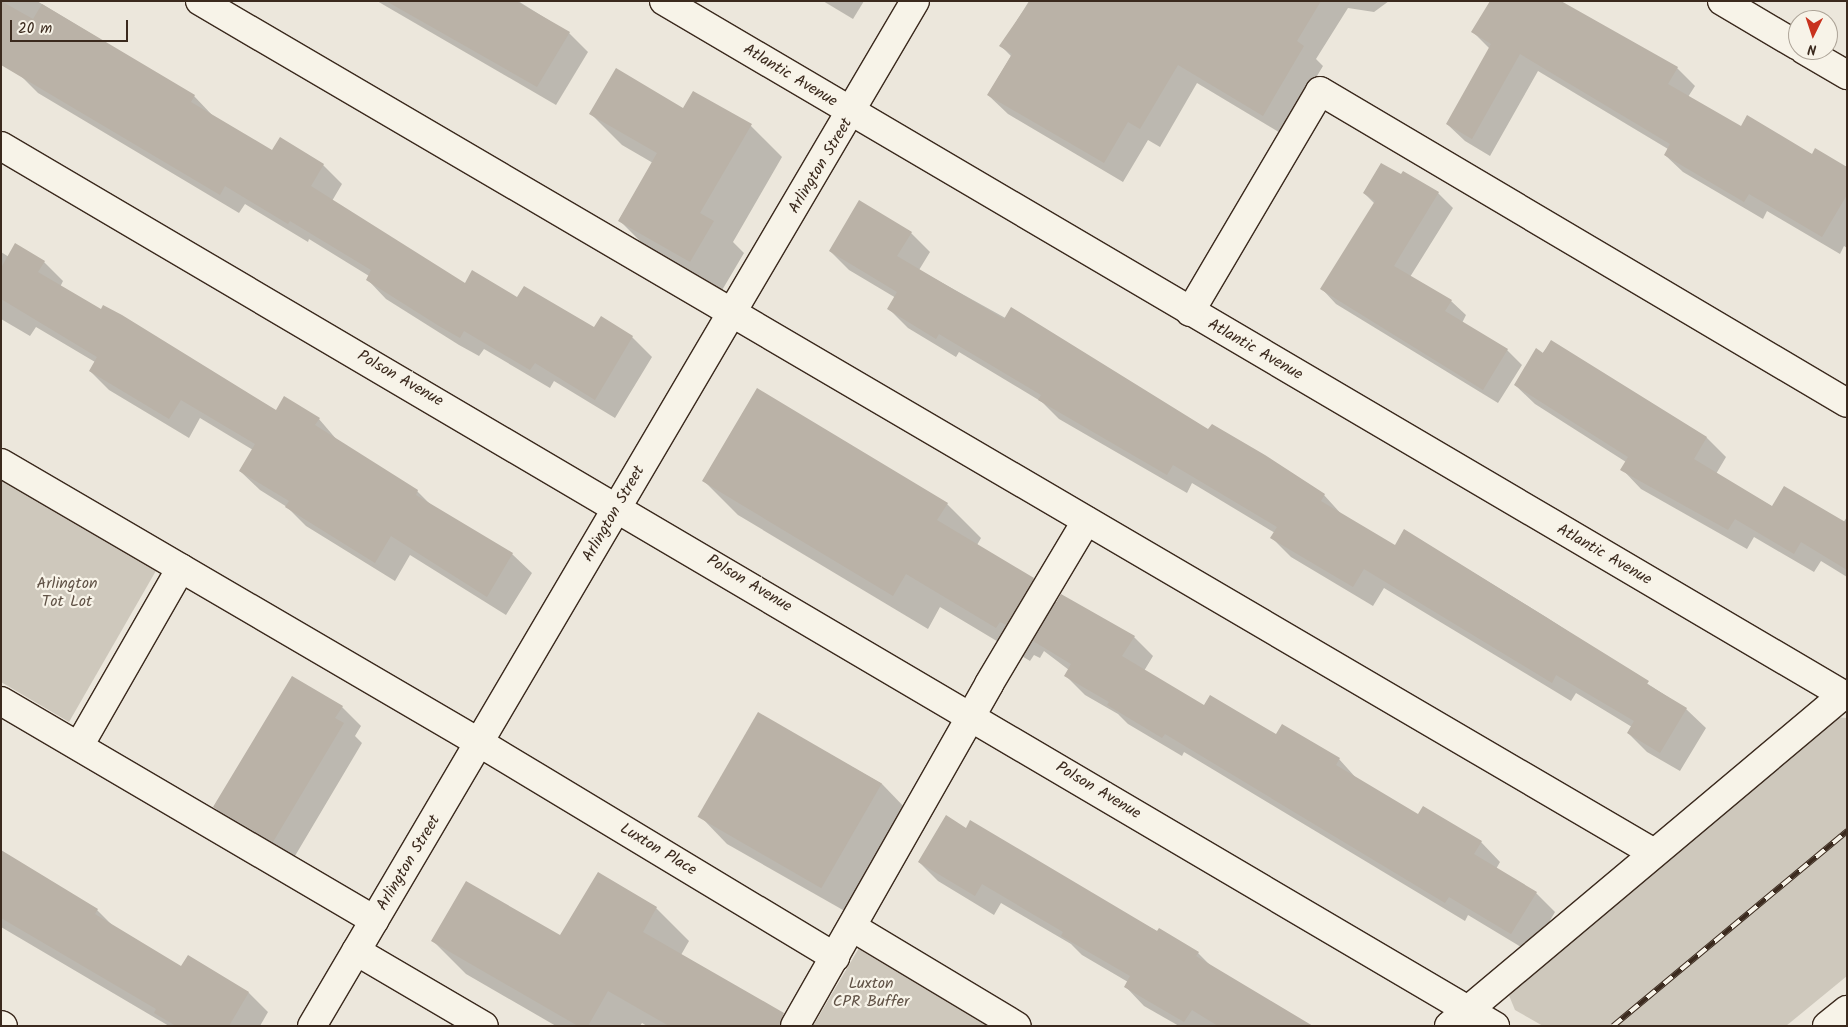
<!DOCTYPE html>
<html>
<head>
<meta charset="utf-8">
<style>
  body { margin:0 }
  #map { position:relative; width:1848px; height:1027px; overflow:hidden; background:#ece7dc; font-family:Kalam,sans-serif }
  div>[style] { position:absolute }
  .green>* { inset:0; background:#cec8bc }
  .shadow>* { inset:0; background:#0003 }
  .building>* { inset:0; background:#bab2a7; transform-origin:0 0 }
  .roads { filter:drop-shadow(1px 0 #3b2a1e) drop-shadow(-1px 0 #3b2a1e) drop-shadow(0 1px #3b2a1e) drop-shadow(0 -1px #3b2a1e) }
  .minor>* { height:28px; margin:-14px; padding:0 14px; transform-origin:14px; border-radius:14px; background:#f7f3e8 }
  .major>* { height:28px; margin:-14px; padding:0 14px; transform-origin:14px; border-radius:14px; background:#f7f3e8 }
  .rail>* { height:5.5px; margin-top:-2.75px; transform-origin:0; background:repeating-linear-gradient(90deg,#f7f3e8 0 11px,#3b2a1e 0 22px); box-sizing:border-box; border-block:1px solid #3b2a1e }
  span { translate:-50% -50%; white-space:nowrap; text-align:center; line-height:1.15; -webkit-text-stroke:4.5px #f7f3e8; paint-order:stroke }
  .street-label { font-size:16px; color:#3b2a1e }
  .park-label { font-size:16px; color:#605246 }
  .frame { position:absolute; inset:0; border:2px solid #3b2a1e; pointer-events:none }
  .north { position:absolute; left:1788px; top:10px; width:50px; height:50px; box-sizing:border-box; background:#f7f3e8; border:1px solid #aca397; border-radius:50%; rotate:184deg; font-size:14px; font-weight:700; line-height:20px; text-align:center; color:#3b2a1e }
  .north::after { content:''; display:block; margin:auto; width:18px; height:22px; background:#c8321e; clip-path:polygon(50% 0,100% 100%,50% 72%,0 100%) }
  .scale { position:absolute; left:10px; top:20px; width:118px; height:22px; box-sizing:border-box; border:2px solid #3b2a1e; border-top:0; padding-left:6px; font-size:15px; line-height:18px; white-space:nowrap; color:#3b2a1e; -webkit-text-stroke:4px #f7f3e8; paint-order:stroke }
</style>
</head>
<body>
<div id="map">
  <div class="green">
    <div style="clip-path:polygon(1px 478px,157px 569px,69px 722px,1px 682px)"></div>
    <div style="clip-path:polygon(1834px 717px,1847px 718px,1847px 976px,1786px 1026px,1543px 1026px,1515px 1010px,1508px 993px)"></div>
    <div style="clip-path:polygon(859px 948px,859px 949px,988px 1026px,813px 1026px)"></div>
  </div>
  <div class="shadow">
    <div style="clip-path:polygon(1px 1px,37px 1px,194px 96px,213px 116px,272px 152px,323px 165px,342px 184px,332px 201px,465px 284px,517px 299px,594px 329px,601px 318px,632px 337px,652px 357px,615px 418px,554px 381px,550px 388px,484px 349px,479px 356px,459px 345px,386px 299px,367px 279px,369px 276px,309px 239px,308px 242px,245px 204px,239px 213px,38px 93px,21px 76px)"></div>
    <div style="clip-path:polygon(377px 1px,518px 1px,569px 33px,588px 52px,556px 105px)"></div>
    <div style="clip-path:polygon(823px 1px,864px 1px,853px 19px)"></div>
    <div style="clip-path:polygon(1029px 1px,1389px 1px,1374px 12px,1348px 8px,1316px 59px,1323px 66px,1282px 134px,1197px 83px,1160px 147px,1148px 140px,1123px 182px,1008px 114px,988px 95px,1011px 56px,1001px 46px)"></div>
    <div style="clip-path:polygon(1473px 32px,1677px 68px,1695px 86px,1688px 97px,1741px 128px,1847px 167px,1847px 248px,1844px 246px,1840px 254px,1767px 211px,1763px 219px,1683px 172px,1665px 155px,1668px 149px,1538px 71px,1490px 156px,1465px 141px,1447px 124px,1490px 49px)"></div>
    <div style="clip-path:polygon(684px 110px,751px 126px,782px 157px,733px 242px,744px 253px,721px 292px,651px 252px,619px 220px,653px 163px,622px 145px,591px 114px)"></div>
    <div style="clip-path:polygon(1364px 193px,1438px 193px,1453px 208px,1410px 277px,1451px 301px,1466px 315px,1462px 323px,1507px 350px,1522px 365px,1498px 403px,1336px 304px,1322px 289px,1375px 204px)"></div>
    <div style="clip-path:polygon(911px 233px,930px 252px,919px 270px,1209px 431px,1264px 456px,1324px 495px,1343px 516px,1395px 547px,1405px 531px,1546px 617px,1686px 709px,1706px 728px,1680px 771px,1647px 752px,1628px 733px,1632px 727px,1576px 693px,1571px 701px,1384px 588px,1373px 606px,1291px 557px,1272px 538px,1275px 533px,1192px 483px,1187px 493px,1059px 419px,1042px 402px,959px 352px,956px 357px,908px 328px,889px 309px,896px 298px,849px 270px,830px 251px)"></div>
    <div style="clip-path:polygon(1px 252px,9px 257px,44px 262px,63px 281px,60px 287px,276px 411px,319px 419px,337px 440px,417px 491px,432px 506px,512px 554px,532px 573px,506px 615px,410px 555px,395px 581px,306px 526px,287px 507px,260px 490px,240px 471px,253px 450px,200px 418px,189px 438px,109px 390px,90px 371px,95px 362px,36px 327px,30px 336px,1px 319px)"></div>
    <div style="clip-path:polygon(1552px 342px,1707px 438px,1726px 457px,1716px 474px,1773px 507px,1843px 523px,1847px 517px,1847px 577px,1821px 561px,1814px 572px,1754px 537px,1747px 549px,1641px 489px,1622px 469px,1626px 462px,1535px 404px,1515px 385px)"></div>
    <div style="clip-path:polygon(704px 481px,947px 504px,981px 538px,977px 545px,1033px 579px,1057px 603px,1134px 637px,1153px 656px,1144px 671px,1204px 707px,1339px 759px,1357px 779px,1418px 816px,1423px 807px,1481px 842px,1500px 862px,1496px 869px,1536px 893px,1555px 912px,1531px 953px,1468px 915px,1465px 921px,1184px 752px,1182px 756px,1128px 724px,1118px 714px,1085px 695px,1066px 676px,1069px 670px,1044px 651px,1040px 658px,1034px 655px,1030px 661px,940px 607px,928px 629px,738px 515px)"></div>
    <div style="clip-path:polygon(342px 707px,361px 726px,355px 736px,362px 743px,292px 861px,234px 826px,214px 807px)"></div>
    <div style="clip-path:polygon(759px 714px,882px 784px,909px 812px,850px 914px,727px 844px,700px 816px)"></div>
    <div style="clip-path:polygon(966px 829px,1198px 953px,1213px 968px,1311px 1026px,1179px 1026px,1144px 1006px,1125px 986px,1128px 982px,1082px 955px,1071px 944px,1001px 903px,994px 915px,938px 881px,919px 862px)"></div>
    <div style="clip-path:polygon(1px 851px,97px 910px,115px 928px,181px 968px,188px 956px,249px 993px,268px 1012px,260px 1026px,169px 1026px,1px 927px)"></div>
    <div style="clip-path:polygon(656px 908px,689px 941px,681px 955px,771px 1007px,790px 1026px,647px 1026px,642px 1023px,640px 1026px,556px 1026px,466px 974px,433px 941px,561px 937px)"></div>
  </div>
  <div class="building">
    <div style="clip-path:polygon(1px 1px,33px 19px,42px 4px,195px 95px,191px 102px,272px 150px,280px 137px,324px 164px,311px 186px,465px 283px,472px 270px,517px 297px,524px 286px,594px 327px,601px 316px,633px 336px,595px 400px,535px 363px,530px 370px,464px 331px,460px 338px,439px 326px,366px 280px,371px 270px,290px 221px,288px 224px,225px 186px,220px 195px,1px 65px)"></div>
    <div style="clip-path:polygon(386px 1px,516px 1px,570px 32px,537px 87px)"></div>
    <div style="clip-path:polygon(1030px 1px,1321px 1px,1297px 41px,1304px 46px,1263px 116px,1178px 65px,1140px 129px,1128px 122px,1104px 163px,987px 95px,1012px 54px,999px 46px)"></div>
    <div style="clip-path:polygon(1490px 1px,1561px 1px,1678px 67px,1668px 84px,1741px 126px,1747px 115px,1812px 154px,1815px 148px,1847px 167px,1847px 195px,1822px 237px,1749px 194px,1744px 202px,1664px 155px,1670px 144px,1520px 54px,1472px 139px,1446px 124px,1491px 44px,1471px 32px)"></div>
    <div style="clip-path:polygon(616px 68px,683px 108px,693px 91px,752px 124px,700px 213px,714px 221px,690px 262px,618px 221px,657px 153px,589px 114px)"></div>
    <div style="clip-path:polygon(1381px 163px,1401px 174px,1403px 171px,1439px 192px,1394px 266px,1452px 300px,1445px 311px,1508px 349px,1483px 390px,1320px 289px,1375px 201px,1363px 193px)"></div>
    <div style="clip-path:polygon(859px 200px,912px 232px,897px 256px,1004px 319px,1011px 307px,1208px 429px,1212px 424px,1265px 455px,1325px 494px,1321px 501px,1395px 545px,1404px 529px,1649px 681px,1647px 684px,1687px 708px,1660px 753px,1627px 733px,1634px 721px,1556px 675px,1552px 683px,1364px 569px,1353px 587px,1270px 538px,1277px 527px,1173px 465px,1167px 475px,1038px 400px,1041px 395px,939px 334px,936px 339px,887px 309px,897px 292px,829px 251px)"></div>
    <div style="clip-path:polygon(15px 243px,45px 261px,38px 272px,101px 309px,103px 305px,122px 315px,276px 410px,284px 396px,320px 418px,315px 425px,418px 490px,416px 495px,513px 553px,487px 597px,391px 536px,375px 563px,285px 507px,289px 501px,239px 471px,255px 444px,181px 400px,169px 419px,89px 371px,97px 357px,1px 299px,1px 268px)"></div>
    <div style="clip-path:polygon(1551px 340px,1707px 437px,1694px 459px,1772px 506px,1784px 486px,1847px 523px,1847px 570px,1801px 542px,1794px 554px,1735px 519px,1728px 530px,1620px 470px,1628px 457px,1514px 385px,1536px 348px,1543px 353px)"></div>
    <div style="clip-path:polygon(757px 388px,948px 503px,937px 520px,1034px 578px,1006px 625px,1000px 622px,996px 628px,906px 574px,893px 596px,702px 481px)"></div>
    <div style="clip-path:polygon(1061px 594px,1135px 636px,1122px 656px,1204px 705px,1210px 695px,1276px 734px,1282px 724px,1340px 758px,1336px 765px,1418px 814px,1423px 806px,1482px 841px,1474px 854px,1537px 892px,1511px 934px,1449px 897px,1445px 903px,1165px 734px,1162px 738px,1107px 705px,1109px 702px,1064px 676px,1071px 664px,1033px 641px)"></div>
    <div style="clip-path:polygon(292px 676px,343px 706px,335px 718px,344px 723px,273px 842px,213px 807px)"></div>
    <div style="left:758px;top:712px;width:143px;height:121px;rotate:30deg"></div>
    <div style="clip-path:polygon(946px 815px,966px 828px,970px 820px,1157px 931px,1159px 928px,1199px 952px,1196px 956px,1313px 1026px,1218px 1026px,1192px 1010px,1184px 1022px,1124px 987px,1130px 976px,1061px 936px,1063px 932px,982px 884px,975px 896px,918px 862px)"></div>
    <div style="clip-path:polygon(1px 850px,98px 909px,95px 914px,181px 966px,188px 955px,249px 992px,229px 1026px,176px 1026px,154px 1013px,156px 1009px,1px 918px)"></div>
    <div style="clip-path:polygon(598px 872px,657px 907px,643px 932px,784px 1013px,779px 1026px,669px 1026px,608px 991px,588px 1026px,578px 1026px,431px 941px,466px 881px,560px 935px)"></div>
  </div>
  <div class="roads">
    <div class="minor">
      <div style="left:200px;top:1px;width:1685px;rotate:30.37deg"></div>
      <div style="left:664px;top:1px;width:1373px;rotate:30.47deg"></div>
      <div style="left:1722px;top:1px;width:88px;rotate:30.6deg"></div>
      <div style="left:1804px;top:50px;width:50px;rotate:30.2deg"></div>
      <div style="left:1px;top:146px;width:1734px;rotate:30.5deg"></div>
      <div style="left:1190px;top:312px;width:256px;rotate:-59.5deg"></div>
      <div style="left:1320px;top:91px;width:612px;rotate:30.63deg"></div>
      <div style="left:1px;top:463px;width:555px;rotate:30.31deg"></div>
      <div style="left:480px;top:743px;width:415px;rotate:31.1deg"></div>
      <div style="left:1px;top:701px;width:433px;rotate:30.4deg"></div>
      <div style="left:79px;top:746px;width:205px;rotate:-60.2deg"></div>
      <div style="left:852px;top:927px;width:192px;rotate:31deg"></div>
      <div style="left:356px;top:951px;width:148px;rotate:30.4deg"></div>
      <div style="left:795px;top:1026px;width:393px;rotate:-60.4deg"></div>
      <div style="left:989px;top:684px;width:190px;rotate:-59.2deg"></div>
      <div style="left:1449px;top:1026px;width:515px;rotate:-40.03deg"></div>
      <div style="left:1827px;top:1026px;width:26px;rotate:-39deg"></div>
    </div>
    <div class="major">
      <div style="left:1px;top:1025px;width:2px;rotate:27deg"></div>
      <div style="left:312px;top:1026px;width:1189px;rotate:-59.53deg"></div>
    </div>
  </div>
  <div class="rail">
    <div style="left:1613px;top:1026px;width:305px;rotate:-39.8deg"></div>
  </div>
  <div class="street-label">
    <span style="left:790px;top:76px;rotate:31deg">Atlantic Avenue</span>
    <span style="left:821px;top:166px;rotate:-59deg">Arlington Street</span>
    <span style="left:1255px;top:350px;rotate:30deg">Atlantic Avenue</span>
    <span style="left:400px;top:379px;rotate:30deg">Polson Avenue</span>
    <span style="left:614px;top:514px;rotate:-60deg">Arlington Street</span>
    <span style="left:1604px;top:555px;rotate:30deg">Atlantic Avenue</span>
    <span style="left:749px;top:584px;rotate:31deg">Polson Avenue</span>
    <span style="left:1098px;top:791px;rotate:31deg">Polson Avenue</span>
    <span style="left:658px;top:850px;rotate:31deg">Luxton Place</span>
    <span style="left:409px;top:863px;rotate:-59deg">Arlington Street</span>
  </div>
  <div class="park-label">
    <span style="left:67px;top:593px">Arlington<br>Tot Lot</span>
    <span style="left:871px;top:993px">Luxton<br>CPR Buffer</span>
  </div>
  <div class="frame"></div>
  <div class="north">N</div>
  <div class="scale">20 m</div>
</div>
</body>
</html>
